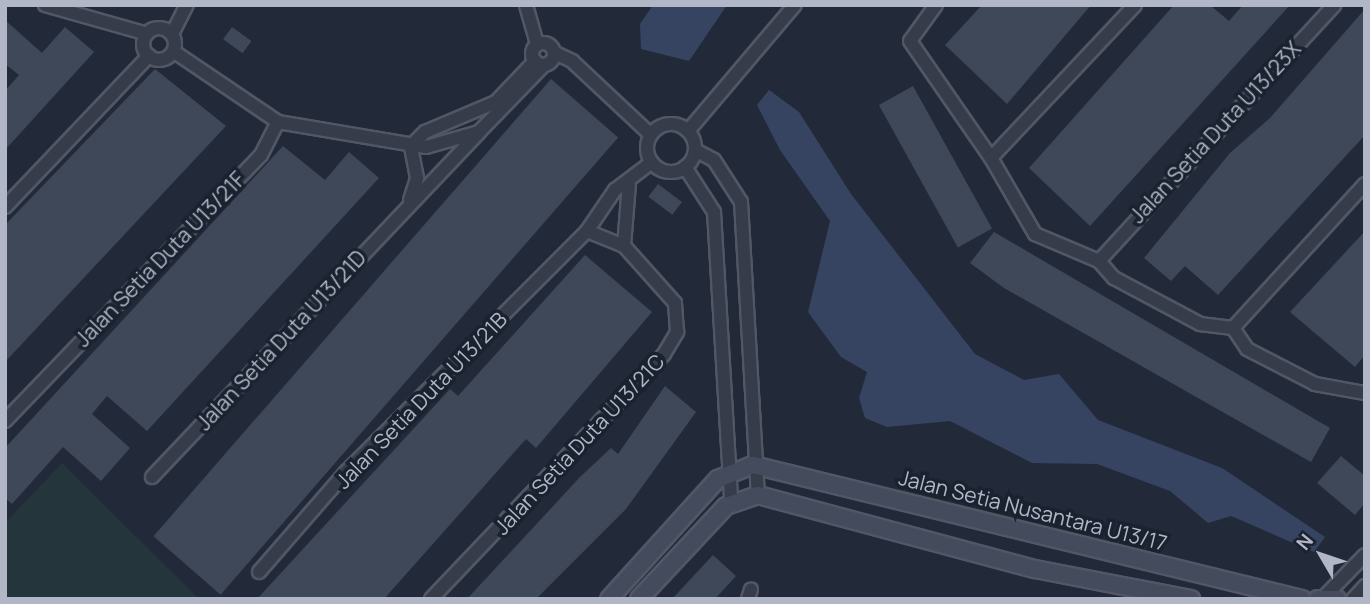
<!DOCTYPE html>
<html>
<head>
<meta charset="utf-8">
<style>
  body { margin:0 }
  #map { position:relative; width:1370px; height:604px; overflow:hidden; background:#222a3a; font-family:Manrope,sans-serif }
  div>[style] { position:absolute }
  .green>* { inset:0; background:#24363b }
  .water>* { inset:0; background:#364461 }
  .building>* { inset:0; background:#3e4859; transform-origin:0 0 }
  .roads { filter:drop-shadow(2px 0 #515765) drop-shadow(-2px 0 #515765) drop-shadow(0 2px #515765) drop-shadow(0 -2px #515765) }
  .minor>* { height:12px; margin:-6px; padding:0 6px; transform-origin:6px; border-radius:6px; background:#363c4a }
  .minor>.ring { margin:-6px; padding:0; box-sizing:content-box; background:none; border:12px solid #363c4a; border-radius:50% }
  .secondary>* { height:16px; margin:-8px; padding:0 8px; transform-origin:8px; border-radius:8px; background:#444b5d }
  span { translate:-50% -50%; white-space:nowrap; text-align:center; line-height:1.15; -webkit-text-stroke:7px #1b222f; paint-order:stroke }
  .street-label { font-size:21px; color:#b1b7c6 }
  .frame { position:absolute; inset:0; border:7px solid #b1b7c6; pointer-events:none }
  .north { position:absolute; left:1286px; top:520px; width:70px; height:70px; -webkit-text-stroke:5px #1b222f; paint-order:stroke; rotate:309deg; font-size:19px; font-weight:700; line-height:28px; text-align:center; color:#b1b7c6 }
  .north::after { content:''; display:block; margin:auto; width:24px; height:32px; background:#b1b7c6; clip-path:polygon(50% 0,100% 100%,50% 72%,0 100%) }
</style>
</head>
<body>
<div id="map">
  <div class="green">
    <div style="clip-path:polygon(62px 463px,199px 599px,5px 599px,5px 523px)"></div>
  </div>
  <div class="water">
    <div style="clip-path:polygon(653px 5px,727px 5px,689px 61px,641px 49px,640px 24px)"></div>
    <div style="clip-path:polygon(769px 90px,799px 112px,851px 194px,975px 354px,1024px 380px,1059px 374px,1098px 420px,1222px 468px,1325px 537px,1314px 552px,1231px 516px,1208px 523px,1170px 491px,1097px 464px,1032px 463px,950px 421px,887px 427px,865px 418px,859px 398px,867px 372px,841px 357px,808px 312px,830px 221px,780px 150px,757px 105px)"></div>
  </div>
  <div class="building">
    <div style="clip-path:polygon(982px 5px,1091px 5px,1007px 104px,945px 45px)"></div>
    <div style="clip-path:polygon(1174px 5px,1210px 5px,1229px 21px,1243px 5px,1290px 5px,1090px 226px,1029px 168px)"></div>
    <div style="clip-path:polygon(1365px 9px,1365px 135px,1218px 295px,1185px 266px,1171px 281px,1144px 258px,1230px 153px,1270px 118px)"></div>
    <div style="clip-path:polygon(5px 20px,42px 53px,65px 27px,94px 52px,5px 150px,5px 91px,19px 75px,5px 64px)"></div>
    <div style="left:232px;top:27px;width:24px;height:15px;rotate:36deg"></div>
    <div style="clip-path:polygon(155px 69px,226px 126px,5px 362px,5px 225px)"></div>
    <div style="left:551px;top:79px;width:89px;height:606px;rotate:41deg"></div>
    <div style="left:913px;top:86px;width:163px;height:39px;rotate:61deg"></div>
    <div style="clip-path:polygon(283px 146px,325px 180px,349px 152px,379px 178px,147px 431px,107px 396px,92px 414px,130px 448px,101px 481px,63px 447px,12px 504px,5px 498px,5px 448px)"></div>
    <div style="left:658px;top:184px;width:30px;height:16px;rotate:37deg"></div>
    <div style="clip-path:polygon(1365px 231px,1365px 355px,1355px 367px,1290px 312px)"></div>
    <div style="clip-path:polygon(994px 232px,1330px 428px,1311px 462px,1004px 288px,970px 263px)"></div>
    <div style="clip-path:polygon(585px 255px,652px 312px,536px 448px,526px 439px,384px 599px,257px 599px,450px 389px,458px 396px)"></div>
    <div style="clip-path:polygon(665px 386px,696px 412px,626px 509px,536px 599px,467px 599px,580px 477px,611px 448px,618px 454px)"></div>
    <div style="clip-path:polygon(1341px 456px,1365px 476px,1365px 503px,1355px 515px,1317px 483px)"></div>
    <div style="clip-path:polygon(713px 555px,736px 576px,715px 599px,672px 599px)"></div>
  </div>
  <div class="roads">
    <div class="minor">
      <div style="left:45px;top:5px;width:103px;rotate:15.8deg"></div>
      <div style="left:526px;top:5px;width:41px;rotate:74.2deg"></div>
      <div style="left:936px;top:5px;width:44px;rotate:125.8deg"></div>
      <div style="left:910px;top:41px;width:142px;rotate:55.3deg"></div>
      <div style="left:991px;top:158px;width:88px;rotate:59.9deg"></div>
      <div style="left:1035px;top:234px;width:69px;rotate:22.9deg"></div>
      <div style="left:1099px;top:261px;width:23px;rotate:49deg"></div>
      <div style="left:1114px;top:278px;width:98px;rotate:28.1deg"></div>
      <div style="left:1200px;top:324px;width:33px;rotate:7deg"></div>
      <div class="ring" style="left:143px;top:28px;width:20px;height:20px"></div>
      <div style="left:172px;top:34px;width:33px;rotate:-63deg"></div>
      <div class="ring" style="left:532px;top:43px;width:10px;height:10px"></div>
      <div style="left:176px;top:53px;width:123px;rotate:34.1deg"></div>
      <div style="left:278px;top:122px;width:150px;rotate:9.6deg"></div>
      <div style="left:426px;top:147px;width:55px;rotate:-15.8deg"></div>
      <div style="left:479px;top:132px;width:93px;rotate:-45.9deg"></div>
      <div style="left:555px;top:53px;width:19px;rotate:25deg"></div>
      <div style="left:572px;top:61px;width:108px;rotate:43.1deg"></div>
      <div class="ring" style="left:647px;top:124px;width:36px;height:36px"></div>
      <div style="left:688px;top:131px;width:165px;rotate:-49.7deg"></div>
      <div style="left:411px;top:146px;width:20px;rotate:-45deg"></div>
      <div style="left:425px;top:132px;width:77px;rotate:-22.9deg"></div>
      <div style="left:496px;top:102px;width:57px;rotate:-46.4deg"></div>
      <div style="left:695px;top:150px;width:21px;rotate:28deg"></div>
      <div style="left:714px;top:160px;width:50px;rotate:57.3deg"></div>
      <div style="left:741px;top:202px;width:293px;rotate:86.7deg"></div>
      <div style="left:991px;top:158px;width:210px;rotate:-46.7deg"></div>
      <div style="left:685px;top:167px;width:54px;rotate:57.2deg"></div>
      <div style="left:714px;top:212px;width:289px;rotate:86.6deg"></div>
      <div style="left:410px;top:200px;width:23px;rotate:-72deg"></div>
      <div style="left:417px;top:178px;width:33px;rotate:-101deg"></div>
      <div style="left:5px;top:207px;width:209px;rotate:-46.4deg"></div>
      <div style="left:624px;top:246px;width:62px;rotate:-85.4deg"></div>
      <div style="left:1099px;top:261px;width:348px;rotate:-47.4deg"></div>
      <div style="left:1233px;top:328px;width:195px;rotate:-47.5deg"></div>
      <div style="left:1233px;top:328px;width:25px;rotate:56deg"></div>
      <div style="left:1247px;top:349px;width:76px;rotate:27.2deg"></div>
      <div style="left:1315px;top:384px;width:51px;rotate:10.2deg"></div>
      <div style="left:5px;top:421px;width:369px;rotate:-46.1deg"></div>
      <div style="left:261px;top:155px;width:37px;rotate:-63deg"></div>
      <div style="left:152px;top:477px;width:475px;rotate:-46.5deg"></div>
      <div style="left:259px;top:572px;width:133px;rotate:-49deg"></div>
      <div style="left:346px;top:472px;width:341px;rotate:-45deg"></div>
      <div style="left:587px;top:231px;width:50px;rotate:-55.7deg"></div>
      <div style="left:615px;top:190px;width:46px;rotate:-37.1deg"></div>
      <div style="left:1325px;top:596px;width:57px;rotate:-45.7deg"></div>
      <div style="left:431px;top:599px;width:338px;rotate:-46.4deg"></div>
      <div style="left:664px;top:354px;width:26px;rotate:-59deg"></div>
      <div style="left:677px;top:332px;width:29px;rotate:-94deg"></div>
      <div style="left:675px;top:303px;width:76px;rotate:-131.8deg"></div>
      <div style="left:624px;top:246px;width:40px;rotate:-158deg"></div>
      <div style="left:748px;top:599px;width:10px;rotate:-73deg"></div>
      <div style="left:1353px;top:599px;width:18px;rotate:-47deg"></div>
    </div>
    <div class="secondary">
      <div style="left:609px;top:599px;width:162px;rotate:-47.8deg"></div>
      <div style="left:718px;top:479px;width:38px;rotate:-22deg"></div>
      <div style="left:753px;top:465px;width:565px;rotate:13.72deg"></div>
      <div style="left:639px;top:599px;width:127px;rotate:-46.9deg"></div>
      <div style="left:726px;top:506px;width:34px;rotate:-19deg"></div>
      <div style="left:758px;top:495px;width:287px;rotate:15deg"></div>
      <div style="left:1035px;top:569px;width:159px;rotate:10.9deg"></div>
      <div style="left:1318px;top:599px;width:19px"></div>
    </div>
  </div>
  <div class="street-label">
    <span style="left:1215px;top:132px;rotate:-47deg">Jalan Setia Duta U13/23X</span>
    <span style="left:160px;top:259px;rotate:-46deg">Jalan Setia Duta U13/21F</span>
    <span style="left:281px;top:340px;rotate:-47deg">Jalan Setia Duta U13/21D</span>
    <span style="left:421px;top:400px;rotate:-46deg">Jalan Setia Duta U13/21B</span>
    <span style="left:579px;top:444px;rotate:-47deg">Jalan Setia Duta U13/21C</span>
    <span style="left:1033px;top:510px;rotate:14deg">Jalan Setia Nusantara U13/17</span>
  </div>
  <div class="frame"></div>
  <div class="north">N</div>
</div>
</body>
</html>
